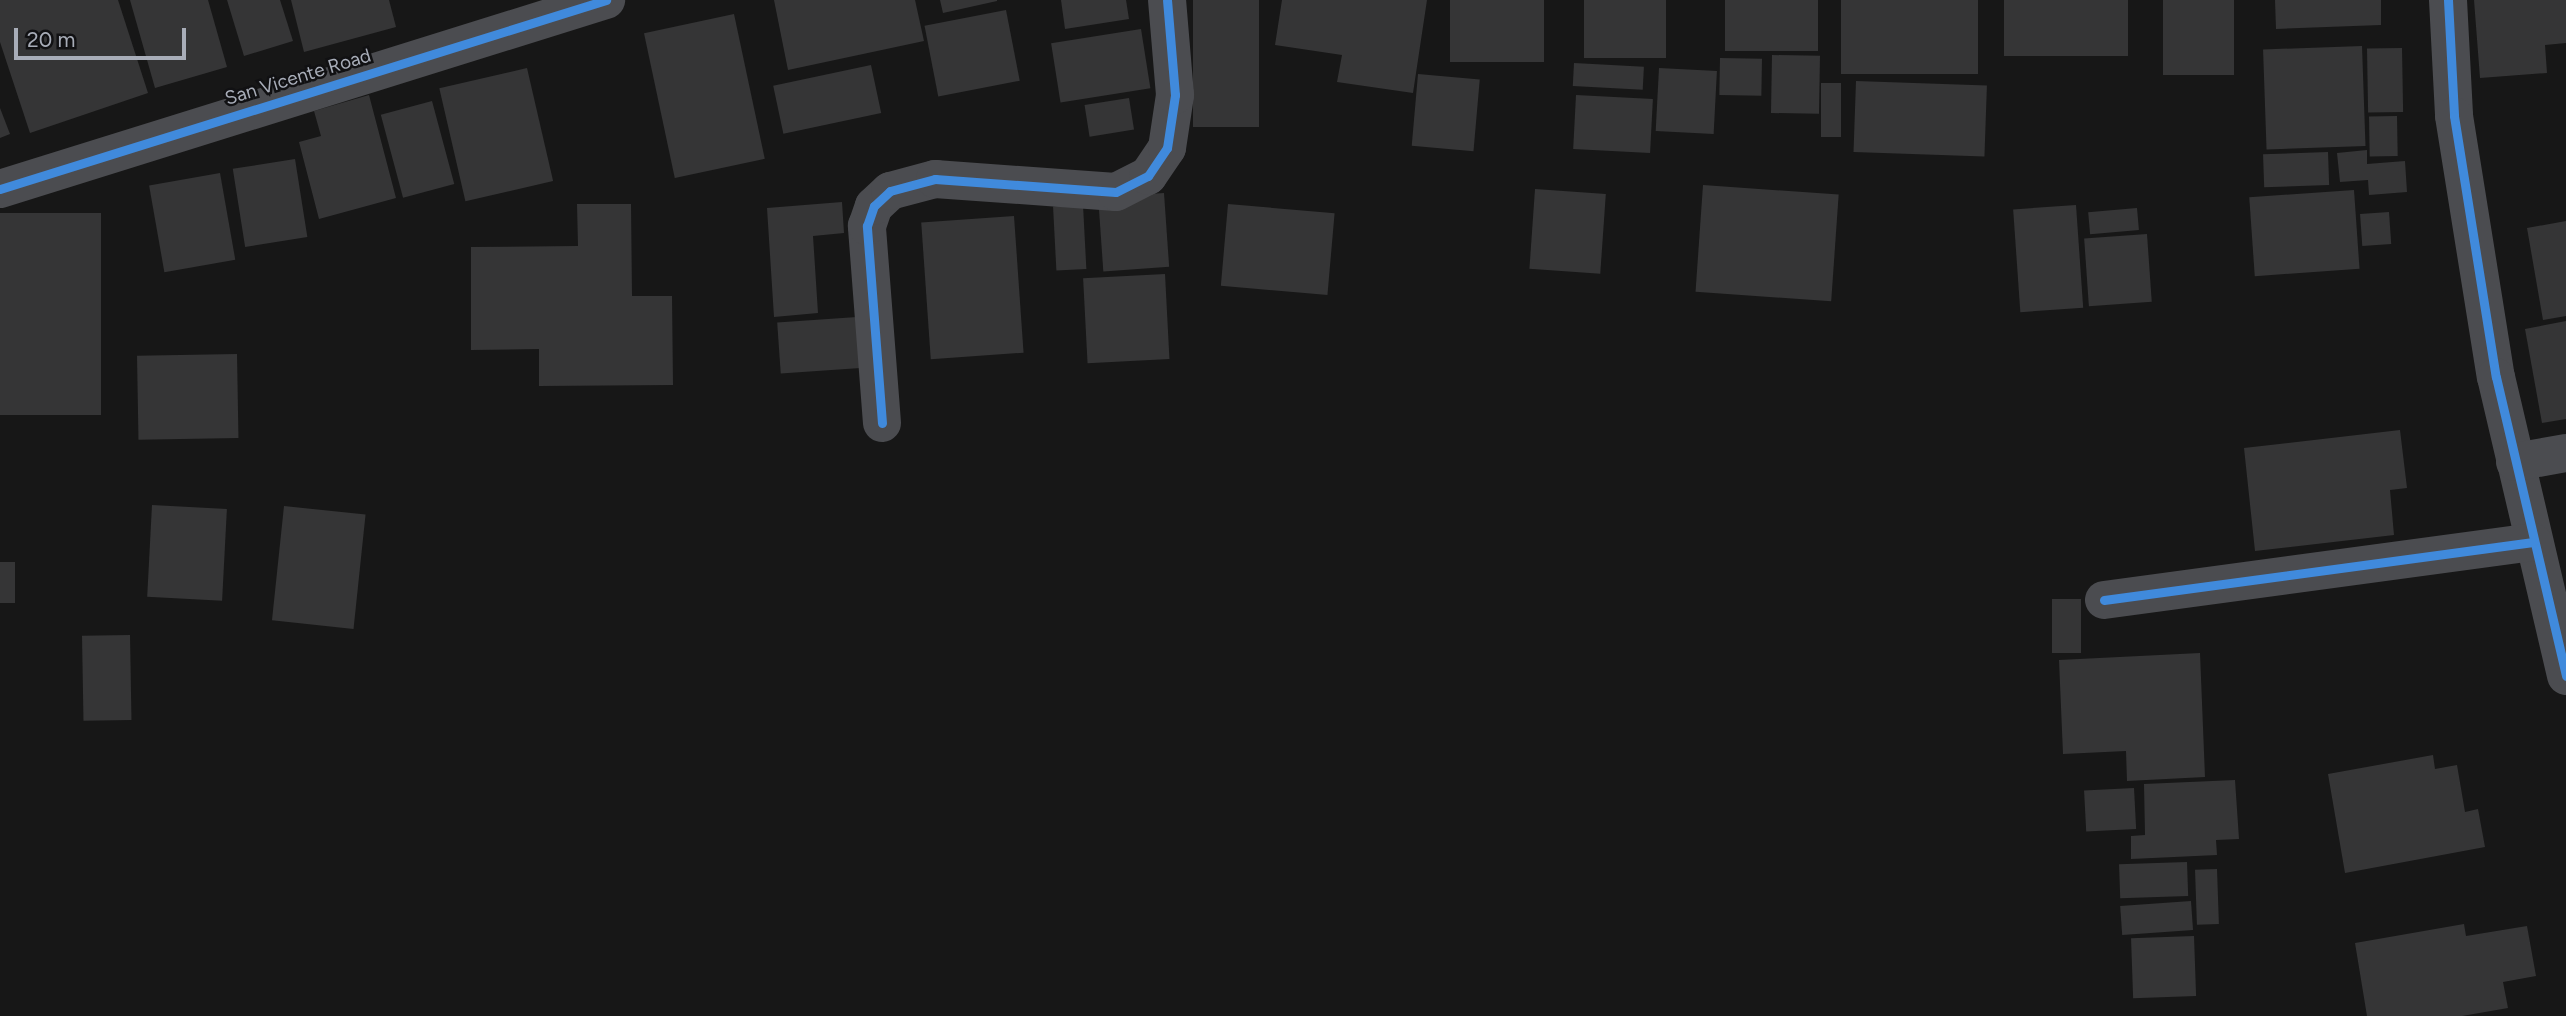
<!DOCTYPE html>
<html>
<head>
<meta charset="utf-8">
<style>
  body { margin:0 }
  #map { position:relative; width:2566px; height:1016px; overflow:hidden; background:#171717; font-family:Figtree,sans-serif }
  div>[style] { position:absolute }
  .building>* { inset:0; background:#353536; transform-origin:0 0 }
  .minor>* { height:38px; margin:-19px; padding:0 19px; transform-origin:19px; border-radius:19px; background:#4b4c50 }
  .cycleway>* { height:9px; margin:-4.5px; padding:0 4.5px; transform-origin:4.5px; border-radius:4.5px; background:#408adc }
  span { translate:-50% -50%; white-space:nowrap; text-align:center; line-height:1.15; -webkit-text-stroke:5px #111113; paint-order:stroke }
  .street-label { font-size:19px; color:#a8adb8 }
  .scale { position:absolute; left:14px; top:28px; width:172px; height:32px; box-sizing:border-box; border:4px solid #a8adb8; border-top:0; padding-left:9px; font-size:21px; line-height:24px; white-space:nowrap; color:#a8adb8; -webkit-text-stroke:5px #111113; paint-order:stroke }
</style>
</head>
<body>
<div id="map">
  <div class="building">
    <div style="clip-path:polygon(0 0,118px 0,148px 93px,30px 133px,0 42px)"></div>
    <div style="clip-path:polygon(130px 0,208px 0,227px 67px,155px 88px)"></div>
    <div style="clip-path:polygon(227px 0,280px 0,293px 41px,244px 56px)"></div>
    <div style="clip-path:polygon(291px 0,389px 0,396px 27px,304px 52px)"></div>
    <div style="clip-path:polygon(774px 0,915px 0,924px 41px,788px 70px)"></div>
    <div style="clip-path:polygon(940px 0,997px 0,997px 1px,943px 13px)"></div>
    <div style="clip-path:polygon(1061px 0,1126px 0,1129px 19px,1065px 29px)"></div>
    <div style="left:1193px;top:0;width:66px;height:127px"></div>
    <div style="clip-path:polygon(1282px 0,1427px 0,1413px 93px,1337px 82px,1342px 55px,1275px 45px)"></div>
    <div style="left:1450px;top:0;width:94px;height:62px"></div>
    <div style="left:1584px;top:0;width:82px;height:58px"></div>
    <div style="left:1725px;top:0;width:93px;height:51px"></div>
    <div style="left:1841px;top:0;width:137px;height:74px"></div>
    <div style="left:2004px;top:0;width:124px;height:56px"></div>
    <div style="left:2163px;top:0;width:71px;height:75px"></div>
    <div style="clip-path:polygon(2275px 0,2381px 0,2381px 25px,2276px 29px)"></div>
    <div style="clip-path:polygon(2474px 0,2566px 0,2566px 43px,2545px 45px,2547px 73px,2480px 78px)"></div>
    <div style="left:1006px;top:10px;width:72px;height:83px;rotate:79deg"></div>
    <div style="left:734px;top:14px;width:148px;height:92px;rotate:78deg"></div>
    <div style="left:1141px;top:29px;width:60px;height:91px;rotate:81deg"></div>
    <div style="left:2362px;top:46px;width:100px;height:99px;rotate:88deg"></div>
    <div style="left:2402px;top:48px;width:64px;height:35px;rotate:89deg"></div>
    <div style="left:1772px;top:55px;width:48px;height:58px;rotate:1deg"></div>
    <div style="left:1720px;top:58px;width:42px;height:37px;rotate:1deg"></div>
    <div style="left:1574px;top:63px;width:70px;height:23px;rotate:3deg"></div>
    <div style="left:871px;top:65px;width:49px;height:100px;rotate:78deg"></div>
    <div style="left:527px;top:68px;width:116px;height:90px;rotate:77deg"></div>
    <div style="left:1659px;top:68px;width:58px;height:63px;rotate:3deg"></div>
    <div style="left:1418px;top:74px;width:62px;height:72px;rotate:5deg"></div>
    <div style="left:1856px;top:81px;width:131px;height:71px;rotate:2deg"></div>
    <div style="left:1821px;top:83px;width:20px;height:54px"></div>
    <div style="clip-path:polygon(369px 95px,396px 198px,319px 219px,299px 142px,321px 136px,314px 111px)"></div>
    <div style="left:1576px;top:95px;width:77px;height:54px;rotate:3deg"></div>
    <div style="left:1129px;top:98px;width:32px;height:45px;rotate:81deg"></div>
    <div style="left:432px;top:101px;width:86px;height:53px;rotate:75deg"></div>
    <div style="clip-path:polygon(0 108px,10px 134px,0 138px)"></div>
    <div style="left:2397px;top:116px;width:40px;height:28px;rotate:89deg"></div>
    <div style="clip-path:polygon(2367px 150px,2367px 164px,2405px 161px,2407px 192px,2369px 195px,2368px 180px,2340px 182px,2337px 153px)"></div>
    <div style="left:2328px;top:152px;width:33px;height:65px;rotate:88deg"></div>
    <div style="left:295px;top:159px;width:79px;height:63px;rotate:81deg"></div>
    <div style="left:220px;top:173px;width:88px;height:72px;rotate:80deg"></div>
    <div style="left:1703px;top:185px;width:136px;height:107px;rotate:4deg"></div>
    <div style="left:1535px;top:189px;width:71px;height:80px;rotate:4deg"></div>
    <div style="left:2354px;top:190px;width:79px;height:105px;rotate:86deg"></div>
    <div style="left:1164px;top:193px;width:74px;height:66px;rotate:86deg"></div>
    <div style="clip-path:polygon(842px 202px,844px 233px,813px 236px,818px 313px,774px 317px,767px 208px)"></div>
    <div style="clip-path:polygon(577px 204px,631px 204px,632px 296px,672px 296px,673px 385px,539px 386px,539px 349px,471px 350px,471px 247px,578px 246px)"></div>
    <div style="left:1228px;top:204px;width:107px;height:82px;rotate:5deg"></div>
    <div style="left:1083px;top:205px;width:64px;height:30px;rotate:87deg"></div>
    <div style="left:2076px;top:205px;width:103px;height:63px;rotate:86deg"></div>
    <div style="left:2137px;top:208px;width:22px;height:49px;rotate:85deg"></div>
    <div style="left:2389px;top:212px;width:32px;height:29px;rotate:86deg"></div>
    <div style="left:101px;top:213px;width:202px;height:101px;rotate:90deg"></div>
    <div style="left:1014px;top:216px;width:137px;height:93px;rotate:86deg"></div>
    <div style="clip-path:polygon(2566px 221px,2566px 316px,2543px 320px,2527px 228px)"></div>
    <div style="left:2147px;top:234px;width:68px;height:63px;rotate:86deg"></div>
    <div style="left:1165px;top:274px;width:85px;height:82px;rotate:87deg"></div>
    <div style="left:857px;top:317px;width:51px;height:80px;rotate:86deg"></div>
    <div style="clip-path:polygon(2566px 321px,2566px 419px,2542px 423px,2525px 329px)"></div>
    <div style="left:237px;top:354px;width:84px;height:100px;rotate:89deg"></div>
    <div style="clip-path:polygon(2400px 430px,2407px 488px,2390px 490px,2394px 535px,2255px 551px,2244px 448px)"></div>
    <div style="left:152px;top:505px;width:75px;height:92px;rotate:3deg"></div>
    <div style="left:284px;top:506px;width:82px;height:115px;rotate:6deg"></div>
    <div style="left:0;top:562px;width:15px;height:41px"></div>
    <div style="left:2052px;top:599px;width:29px;height:54px"></div>
    <div style="left:130px;top:635px;width:85px;height:48px;rotate:89deg"></div>
    <div style="clip-path:polygon(2200px 653px,2205px 777px,2127px 781px,2126px 751px,2063px 754px,2059px 660px)"></div>
    <div style="clip-path:polygon(2433px 755px,2435px 769px,2457px 765px,2465px 812px,2478px 809px,2485px 847px,2345px 873px,2328px 774px)"></div>
    <div style="clip-path:polygon(2235px 780px,2239px 839px,2216px 840px,2217px 855px,2131px 859px,2131px 836px,2145px 835px,2144px 784px)"></div>
    <div style="left:2134px;top:788px;width:41px;height:50px;rotate:87deg"></div>
    <div style="left:2187px;top:862px;width:34px;height:68px;rotate:88deg"></div>
    <div style="left:2217px;top:869px;width:55px;height:22px;rotate:88deg"></div>
    <div style="left:2191px;top:901px;width:29px;height:71px;rotate:86deg"></div>
    <div style="clip-path:polygon(2464px 924px,2466px 936px,2527px 926px,2536px 976px,2503px 982px,2508px 1008px,2462px 1016px,2367px 1016px,2355px 943px)"></div>
    <div style="left:2194px;top:936px;width:60px;height:63px;rotate:88deg"></div>
  </div>
  <div class="minor">
    <div style="left:2448px;top:0;width:116px;rotate:87deg"></div>
    <div style="left:2454px;top:116px;width:264px;rotate:80.9deg"></div>
    <div style="left:2496px;top:377px;width:307px;rotate:76.8deg"></div>
    <div style="left:0;top:189px;width:635px;rotate:-17.32deg"></div>
    <div style="left:882px;top:423px;width:198px;rotate:-94.4deg"></div>
    <div style="left:867px;top:226px;width:21px;rotate:-71deg"></div>
    <div style="left:874px;top:206px;width:22px;rotate:-43deg"></div>
    <div style="left:890px;top:191px;width:47px;rotate:-14.9deg"></div>
    <div style="left:935px;top:179px;width:181px;rotate:4.1deg"></div>
    <div style="left:1116px;top:192px;width:36px;rotate:-27deg"></div>
    <div style="left:1148px;top:176px;width:34px;rotate:-56deg"></div>
    <div style="left:1167px;top:148px;width:54px;rotate:-81.4deg"></div>
    <div style="left:1175px;top:95px;width:95px;rotate:-94.8deg"></div>
    <div style="left:2515px;top:462px;width:52px;rotate:-10deg"></div>
    <div style="left:2104px;top:600px;width:433px;rotate:-7.7deg"></div>
  </div>
  <div class="cycleway">
    <div style="left:2448px;top:0;width:116px;rotate:87deg"></div>
    <div style="left:2454px;top:116px;width:264px;rotate:80.9deg"></div>
    <div style="left:2496px;top:377px;width:307px;rotate:76.8deg"></div>
    <div style="left:0;top:189px;width:635px;rotate:-17.32deg"></div>
    <div style="left:882px;top:423px;width:198px;rotate:-94.4deg"></div>
    <div style="left:867px;top:226px;width:21px;rotate:-71deg"></div>
    <div style="left:874px;top:206px;width:22px;rotate:-43deg"></div>
    <div style="left:890px;top:191px;width:47px;rotate:-14.9deg"></div>
    <div style="left:935px;top:179px;width:181px;rotate:4.1deg"></div>
    <div style="left:1116px;top:192px;width:36px;rotate:-27deg"></div>
    <div style="left:1148px;top:176px;width:34px;rotate:-56deg"></div>
    <div style="left:1167px;top:148px;width:54px;rotate:-81.4deg"></div>
    <div style="left:1175px;top:95px;width:95px;rotate:-94.8deg"></div>
    <div style="left:2104px;top:600px;width:433px;rotate:-7.7deg"></div>
  </div>
  <div class="street-label">
    <span style="left:298px;top:77px;rotate:-17deg">San Vicente Road</span>
  </div>
  <div class="scale">20 m</div>
</div>
</body>
</html>
